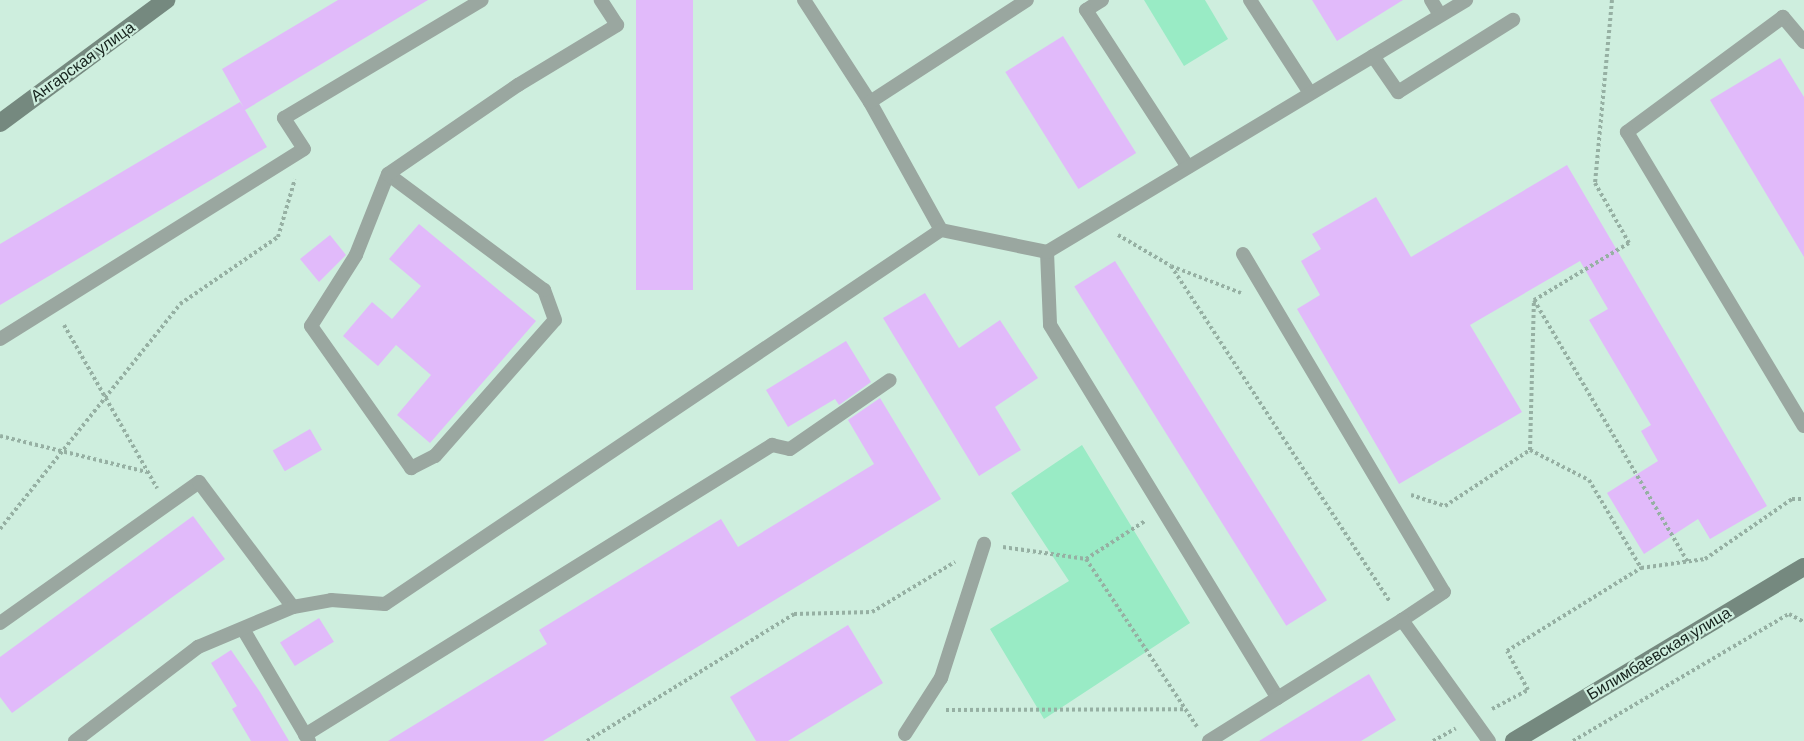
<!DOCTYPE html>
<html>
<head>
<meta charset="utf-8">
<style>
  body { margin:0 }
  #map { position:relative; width:1804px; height:741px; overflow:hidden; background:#ceeede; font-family:"DM Sans",sans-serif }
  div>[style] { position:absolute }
  .green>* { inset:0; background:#99ebc5 }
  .building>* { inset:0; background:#e1bafa; transform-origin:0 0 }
  .path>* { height:4px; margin-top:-2px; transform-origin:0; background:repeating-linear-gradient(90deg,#96b0a3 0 3px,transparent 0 6px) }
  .lane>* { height:14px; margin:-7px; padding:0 7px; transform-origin:7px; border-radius:7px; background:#9aa7a0 }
  .secondary>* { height:18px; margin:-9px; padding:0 9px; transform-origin:9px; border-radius:9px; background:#75897f }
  span { translate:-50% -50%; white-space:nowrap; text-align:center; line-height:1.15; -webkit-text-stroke:4.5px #ceeede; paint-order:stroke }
  .street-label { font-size:16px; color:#15221c }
</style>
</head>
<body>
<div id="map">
  <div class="green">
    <div style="clip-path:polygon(1144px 0,1205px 0,1228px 39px,1184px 66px)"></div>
    <div style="clip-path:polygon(1082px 445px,1190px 623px,1044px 719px,990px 629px,1069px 581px,1011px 493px)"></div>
  </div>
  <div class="building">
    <div style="clip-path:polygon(338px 0,428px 0,245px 110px,267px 147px,0 305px,0 244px,240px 102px,244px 108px,222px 69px)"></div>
    <div style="left:636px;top:0;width:57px;height:290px"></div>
    <div style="clip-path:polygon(1312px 0,1403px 0,1337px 41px)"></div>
    <div style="left:1063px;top:36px;width:138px;height:68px;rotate:58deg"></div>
    <div style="clip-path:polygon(1780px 58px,1804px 97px,1804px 257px,1710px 100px)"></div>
    <div style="clip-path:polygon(1567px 165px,1767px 506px,1710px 539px,1698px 519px,1644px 554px,1607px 493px,1658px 461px,1641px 431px,1651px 425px,1589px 320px,1608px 309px,1580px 261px,1470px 325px,1522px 412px,1399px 484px,1297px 309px,1320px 295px,1301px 261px,1321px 249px,1312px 234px,1376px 197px,1411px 257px)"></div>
    <div style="clip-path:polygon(419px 224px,536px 321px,430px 443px,397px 415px,431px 375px,396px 345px,378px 366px,343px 336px,372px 302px,392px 319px,421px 286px,389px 259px)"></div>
    <div style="clip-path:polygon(330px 235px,346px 255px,319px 282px,300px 259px)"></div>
    <div style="left:1115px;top:261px;width:400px;height:48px;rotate:58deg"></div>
    <div style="clip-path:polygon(925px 293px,959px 348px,1000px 320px,1038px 378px,995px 407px,1021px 450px,979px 476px,883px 318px)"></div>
    <div style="clip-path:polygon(846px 341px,871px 382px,839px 405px,835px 399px,788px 427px,766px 390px)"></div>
    <div style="clip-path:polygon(880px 398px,941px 499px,543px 741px,388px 741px,547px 644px,539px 630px,721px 519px,738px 547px,874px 464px,848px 420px)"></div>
    <div style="left:310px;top:429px;width:24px;height:43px;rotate:60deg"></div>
    <div style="clip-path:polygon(193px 516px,225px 559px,12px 713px,0 697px,0 657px)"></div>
    <div style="left:319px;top:618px;width:28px;height:46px;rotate:58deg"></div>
    <div style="clip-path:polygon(848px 625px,883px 683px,788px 741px,756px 741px,730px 697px)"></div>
    <div style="clip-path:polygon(231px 650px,260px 692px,289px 741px,251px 741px,232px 709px,237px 706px,211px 663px)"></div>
    <div style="clip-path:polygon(1369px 674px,1396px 720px,1361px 741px,1259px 741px)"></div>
  </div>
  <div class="path">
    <div style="left:1612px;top:0;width:184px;rotate:95.3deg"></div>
    <div style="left:1595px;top:183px;width:69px;rotate:60.5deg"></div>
    <div style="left:1629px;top:243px;width:111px;rotate:149deg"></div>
    <div style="left:1534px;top:300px;width:303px;rotate:59.6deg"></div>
    <div style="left:1118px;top:235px;width:61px;rotate:30.3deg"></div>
    <div style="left:1171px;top:266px;width:75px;rotate:21.1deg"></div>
    <div style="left:1171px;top:266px;width:401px;rotate:56.9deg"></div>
    <div style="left:64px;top:325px;width:188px;rotate:60.3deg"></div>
    <div style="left:0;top:436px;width:151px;rotate:13.8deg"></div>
    <div style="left:1530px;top:450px;width:149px;rotate:-88.5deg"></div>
    <div style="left:1411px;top:495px;width:36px;rotate:18deg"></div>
    <div style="left:1445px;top:506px;width:102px;rotate:-33.4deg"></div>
    <div style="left:1530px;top:450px;width:66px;rotate:27deg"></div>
    <div style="left:1589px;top:480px;width:102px;rotate:59.4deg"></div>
    <div style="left:0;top:529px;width:288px;rotate:-51.3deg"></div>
    <div style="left:180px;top:304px;width:119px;rotate:-34.4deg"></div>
    <div style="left:278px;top:237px;width:60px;rotate:-73.7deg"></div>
    <div style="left:1003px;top:547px;width:84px;rotate:8.2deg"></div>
    <div style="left:1086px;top:559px;width:70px;rotate:-32.8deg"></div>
    <div style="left:1086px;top:559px;width:201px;rotate:56.5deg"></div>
    <div style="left:1492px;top:709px;width:41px;rotate:-27.8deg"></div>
    <div style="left:1528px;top:690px;width:44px;rotate:-118.3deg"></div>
    <div style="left:1507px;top:651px;width:158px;rotate:-31.8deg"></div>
    <div style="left:1641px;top:568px;width:65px;rotate:-8deg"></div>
    <div style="left:1705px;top:559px;width:106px;rotate:-34.6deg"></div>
    <div style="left:1792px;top:499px;width:12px"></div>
    <div style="left:946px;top:710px;width:239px;rotate:-0.2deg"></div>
    <div style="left:587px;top:741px;width:243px;rotate:-31.5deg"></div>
    <div style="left:794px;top:614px;width:78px;rotate:-1.5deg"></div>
    <div style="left:872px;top:612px;width:97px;rotate:-31.1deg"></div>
    <div style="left:1433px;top:741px;width:26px;rotate:-29deg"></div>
    <div style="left:1573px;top:741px;width:251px;rotate:-30.5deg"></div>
    <div style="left:1789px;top:614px;width:17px;rotate:28deg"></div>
  </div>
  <div class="lane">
    <div style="left:804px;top:0;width:121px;rotate:57.1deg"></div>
    <div style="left:870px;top:102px;width:146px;rotate:61deg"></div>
    <div style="left:1102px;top:0;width:19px;rotate:148deg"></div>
    <div style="left:1086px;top:10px;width:187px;rotate:57deg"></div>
    <div style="left:1250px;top:0;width:111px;rotate:57.2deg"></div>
    <div style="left:1431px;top:0;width:17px;rotate:59deg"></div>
    <div style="left:1804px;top:42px;width:33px;rotate:-130deg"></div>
    <div style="left:1783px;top:17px;width:194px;rotate:143.6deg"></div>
    <div style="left:1627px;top:132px;width:343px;rotate:59deg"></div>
    <div style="left:1373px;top:56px;width:44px;rotate:55.2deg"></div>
    <div style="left:1398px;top:92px;width:136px;rotate:-32.1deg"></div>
    <div style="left:870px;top:102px;width:187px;rotate:-33deg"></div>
    <div style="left:388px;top:174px;width:87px;rotate:111.6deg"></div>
    <div style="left:356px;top:255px;width:84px;rotate:122.4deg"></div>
    <div style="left:311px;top:326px;width:174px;rotate:54.8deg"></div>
    <div style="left:411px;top:468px;width:27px;rotate:-27deg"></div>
    <div style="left:435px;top:456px;width:181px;rotate:-48.6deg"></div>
    <div style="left:555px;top:320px;width:32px;rotate:-110deg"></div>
    <div style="left:544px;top:290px;width:194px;rotate:-143.4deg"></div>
    <div style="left:388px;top:174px;width:158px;rotate:-34.4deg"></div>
    <div style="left:518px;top:85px;width:116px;rotate:-31.2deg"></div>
    <div style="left:617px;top:25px;width:30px;rotate:-123deg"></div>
    <div style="left:1047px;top:252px;width:73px;rotate:87.6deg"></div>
    <div style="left:1050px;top:325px;width:437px;rotate:58.6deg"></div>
    <div style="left:1243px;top:254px;width:393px;rotate:59.3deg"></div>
    <div style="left:1444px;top:592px;width:50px;rotate:146.3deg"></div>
    <div style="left:0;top:339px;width:358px;rotate:-32deg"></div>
    <div style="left:304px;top:149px;width:37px;rotate:-123deg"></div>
    <div style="left:284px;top:118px;width:230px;rotate:-30.8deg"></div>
    <div style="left:0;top:623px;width:244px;rotate:-35.3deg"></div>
    <div style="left:199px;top:482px;width:156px;rotate:53.1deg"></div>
    <div style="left:243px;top:629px;width:130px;rotate:59.5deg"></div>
    <div style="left:905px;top:734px;width:67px;rotate:-57.3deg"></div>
    <div style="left:941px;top:678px;width:141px;rotate:-72.2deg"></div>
    <div style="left:305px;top:735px;width:550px;rotate:-31.84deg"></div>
    <div style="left:772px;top:445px;width:18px;rotate:13deg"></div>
    <div style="left:790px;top:449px;width:121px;rotate:-34.6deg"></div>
    <div style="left:75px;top:741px;width:155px;rotate:-37.4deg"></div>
    <div style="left:198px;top:647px;width:103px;rotate:-22.8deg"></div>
    <div style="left:293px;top:607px;width:39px;rotate:-10deg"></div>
    <div style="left:331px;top:600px;width:54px;rotate:4.2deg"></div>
    <div style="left:385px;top:604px;width:670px;rotate:-33.93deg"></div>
    <div style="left:941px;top:230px;width:108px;rotate:11.7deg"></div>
    <div style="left:1047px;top:252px;width:489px;rotate:-31deg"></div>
    <div style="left:1209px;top:741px;width:228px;rotate:-32.1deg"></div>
    <div style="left:1402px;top:620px;width:149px;rotate:54.3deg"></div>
  </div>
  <div class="secondary">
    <div style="left:0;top:123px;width:207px;rotate:-36.5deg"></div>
    <div style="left:1514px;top:741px;width:338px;rotate:-31deg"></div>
  </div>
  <div class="street-label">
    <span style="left:83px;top:62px;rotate:-36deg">Ангарская улица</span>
    <span style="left:1659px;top:654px;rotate:-31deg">Билимбаевская улица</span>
  </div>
</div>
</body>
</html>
